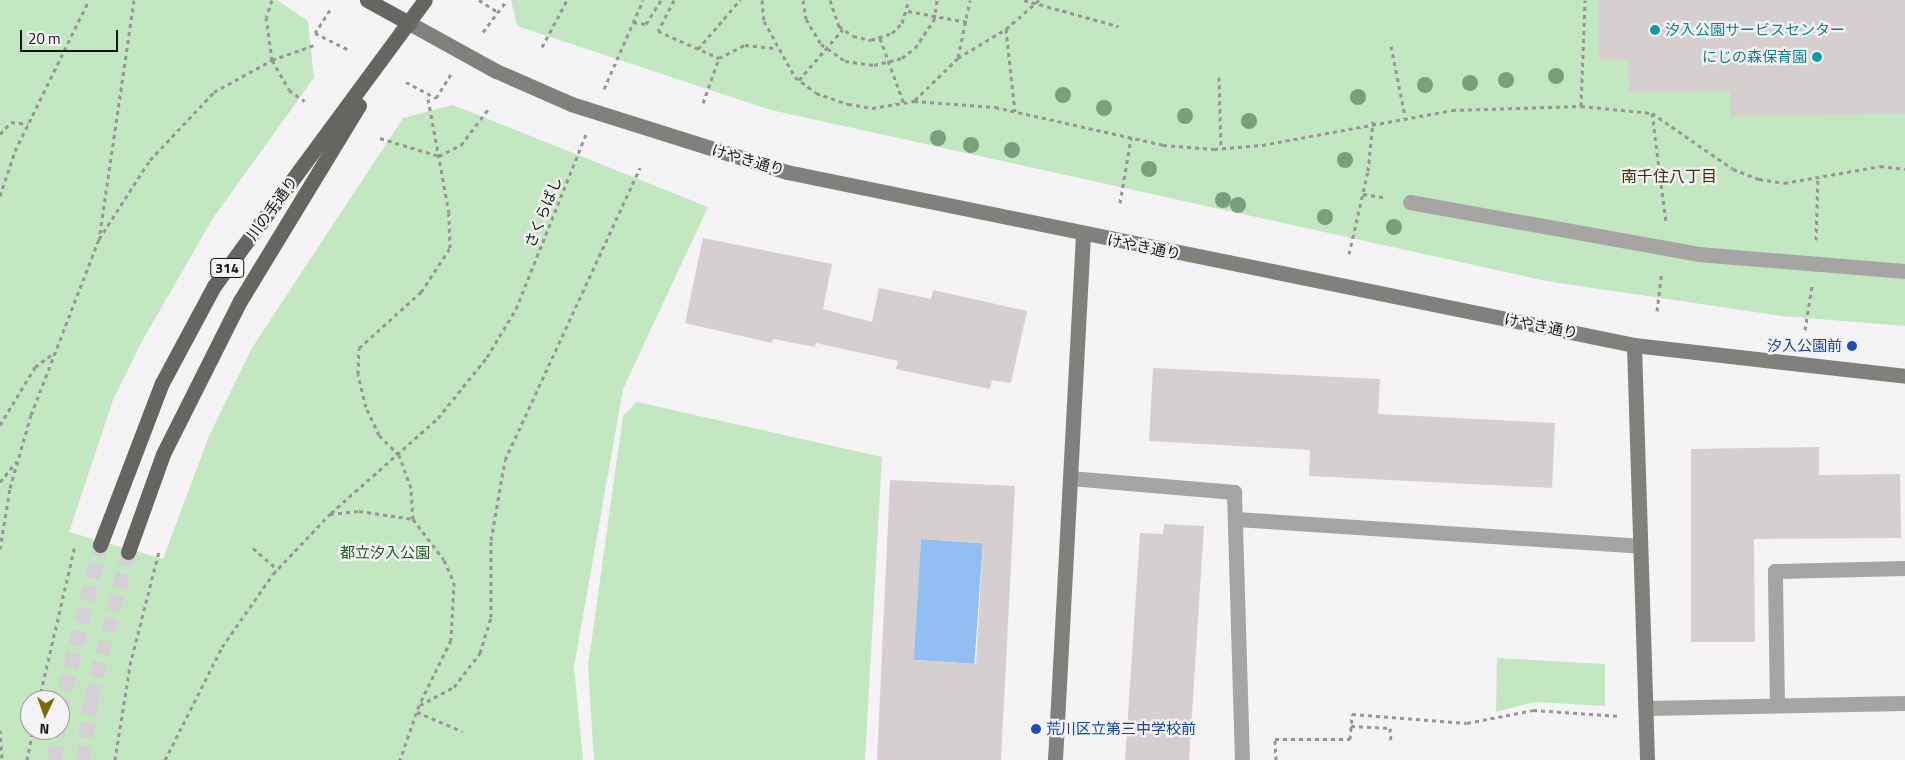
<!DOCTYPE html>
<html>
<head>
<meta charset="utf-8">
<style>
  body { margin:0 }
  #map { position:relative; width:1905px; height:760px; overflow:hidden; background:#f6f3f6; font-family:"Titillium Web","Noto Sans JP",sans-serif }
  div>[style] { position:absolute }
  .green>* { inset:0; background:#c3e7c1 }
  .water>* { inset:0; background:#92bff3; transform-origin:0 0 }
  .building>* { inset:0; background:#d5d0cf }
  .primary-tunnel>* { height:15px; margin-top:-7.5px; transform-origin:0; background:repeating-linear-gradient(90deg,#d4d1d4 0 15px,transparent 0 23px) }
  .path>* { height:3px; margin-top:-1.5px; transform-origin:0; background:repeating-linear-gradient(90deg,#989598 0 4px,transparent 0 8px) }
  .lane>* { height:15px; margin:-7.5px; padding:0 7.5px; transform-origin:7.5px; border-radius:7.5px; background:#a6a5a4 }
  .secondary>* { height:15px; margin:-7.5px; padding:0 7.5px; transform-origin:7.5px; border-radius:7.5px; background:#81807d }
  .primary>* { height:15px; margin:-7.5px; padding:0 7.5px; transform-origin:7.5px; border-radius:7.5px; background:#666562 }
  .trees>* { width:16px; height:16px; margin:-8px; border-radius:50%; background:#7a9f7c }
  .dots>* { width:14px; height:14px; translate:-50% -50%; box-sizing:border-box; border:2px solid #f6f3f6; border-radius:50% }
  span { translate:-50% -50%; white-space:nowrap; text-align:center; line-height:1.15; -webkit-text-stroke:4.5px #f6f3f6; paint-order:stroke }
  .shield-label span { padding:1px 4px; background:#f6f3f6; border:1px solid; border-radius:4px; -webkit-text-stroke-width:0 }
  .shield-label { font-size:14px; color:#141314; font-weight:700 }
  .culture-label { font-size:15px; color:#0d838f }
  .left { translate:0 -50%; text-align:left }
  .right { translate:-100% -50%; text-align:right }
  .street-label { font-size:15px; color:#141314 }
  .transit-label { font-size:15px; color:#164399 }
  .park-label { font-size:15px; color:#155a18 }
  .neighbourhood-label { font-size:16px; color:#373105 }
  .north { position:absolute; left:20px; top:690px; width:50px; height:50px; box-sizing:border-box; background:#f6f3f6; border:1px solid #9c999c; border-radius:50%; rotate:183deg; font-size:14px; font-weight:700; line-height:20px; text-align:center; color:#141314 }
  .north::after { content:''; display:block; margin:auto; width:18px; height:22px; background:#796c06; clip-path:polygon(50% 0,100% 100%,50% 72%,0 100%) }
  .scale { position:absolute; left:20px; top:30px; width:98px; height:22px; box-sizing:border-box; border:2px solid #141314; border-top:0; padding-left:6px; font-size:15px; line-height:18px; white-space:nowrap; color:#141314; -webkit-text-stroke:4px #f6f3f6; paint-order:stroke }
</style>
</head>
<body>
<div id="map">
  <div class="green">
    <div style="clip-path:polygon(evenodd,0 0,277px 0,308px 21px,314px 78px,213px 218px,141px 343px,113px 400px,69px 532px,163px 559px,209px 436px,252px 348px,403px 118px,453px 105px,708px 207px,623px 389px,574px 667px,583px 760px,0 760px,0 0,30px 700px,60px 700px,60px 730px,30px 730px,30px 700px)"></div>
    <div style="clip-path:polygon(511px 0,1905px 0,1905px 326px,1782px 316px,1546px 281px,771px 110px,517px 26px)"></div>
    <div style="clip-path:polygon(637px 402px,882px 457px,865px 760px,594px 760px,588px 666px,623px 416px)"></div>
    <div style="clip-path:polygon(1497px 658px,1605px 664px,1605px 706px,1534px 702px,1496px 712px)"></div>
  </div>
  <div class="water">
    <div style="left:921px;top:539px;width:62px;height:121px;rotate:4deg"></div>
  </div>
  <div class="building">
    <div style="clip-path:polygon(1598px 0,1905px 0,1905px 113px,1731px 117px,1730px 91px,1629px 93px,1628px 60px,1599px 60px)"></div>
    <div style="clip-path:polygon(703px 238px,832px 264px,823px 309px,872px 322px,879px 288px,931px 299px,933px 290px,1027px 311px,1011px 383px,992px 380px,990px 389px,896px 369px,898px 361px,816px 343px,815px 347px,773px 339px,772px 343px,685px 323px)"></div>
    <div style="clip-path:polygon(1153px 368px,1380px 379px,1378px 414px,1555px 423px,1552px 488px,1309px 476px,1310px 450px,1149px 441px)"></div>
    <div style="clip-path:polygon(1819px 447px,1819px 475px,1900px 474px,1901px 538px,1754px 539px,1755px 642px,1691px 642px,1691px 449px)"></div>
    <div style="clip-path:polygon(evenodd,890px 480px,1015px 486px,1001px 760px,877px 760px,890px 480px,921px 539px,983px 543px,976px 664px,914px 660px,921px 539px)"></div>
    <div style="clip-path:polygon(1164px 524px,1204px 526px,1189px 760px,1125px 760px,1140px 533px,1163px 534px)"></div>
  </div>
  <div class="primary-tunnel">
    <div style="left:60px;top:712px;width:172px;rotate:-76.5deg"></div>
    <div style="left:54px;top:760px;width:30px;rotate:-82deg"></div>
    <div style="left:83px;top:760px;width:62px;rotate:-82.5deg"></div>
    <div style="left:91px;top:699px;width:152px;rotate:-75.9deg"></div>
  </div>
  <div class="path">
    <div style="left:134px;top:0;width:242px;rotate:98.3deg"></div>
    <div style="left:99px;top:239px;width:94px;rotate:-57.2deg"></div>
    <div style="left:150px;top:160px;width:93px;rotate:-46.7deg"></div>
    <div style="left:214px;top:92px;width:66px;rotate:-28.9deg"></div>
    <div style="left:272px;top:60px;width:48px;rotate:-19.6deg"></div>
    <div style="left:272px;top:0;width:18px;rotate:109deg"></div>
    <div style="left:266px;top:17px;width:43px;rotate:82.1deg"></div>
    <div style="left:272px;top:60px;width:34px;rotate:60deg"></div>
    <div style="left:289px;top:90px;width:19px;rotate:35deg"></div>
    <div style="left:479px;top:0;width:22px;rotate:32deg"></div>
    <div style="left:674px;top:0;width:35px;rotate:117deg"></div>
    <div style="left:658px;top:31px;width:67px;rotate:23.9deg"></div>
    <div style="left:762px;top:0;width:21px;rotate:85deg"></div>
    <div style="left:764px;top:21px;width:64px;rotate:61deg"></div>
    <div style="left:795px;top:77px;width:26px;rotate:37deg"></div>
    <div style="left:816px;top:93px;width:34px;rotate:19deg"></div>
    <div style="left:848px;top:104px;width:24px;rotate:9deg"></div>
    <div style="left:872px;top:108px;width:43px;rotate:-9.5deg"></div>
    <div style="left:914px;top:101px;width:81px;rotate:4.2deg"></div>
    <div style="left:995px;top:107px;width:172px;rotate:12.7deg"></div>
    <div style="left:1163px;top:145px;width:51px;rotate:4.5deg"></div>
    <div style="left:1214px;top:149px;width:48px;rotate:-4.8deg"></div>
    <div style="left:1262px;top:145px;width:193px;rotate:-10.4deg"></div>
    <div style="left:1452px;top:110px;width:129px;rotate:-1.8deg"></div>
    <div style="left:1581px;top:106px;width:71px;rotate:5.6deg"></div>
    <div style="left:1652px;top:113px;width:98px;rotate:34.7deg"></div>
    <div style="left:1733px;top:169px;width:28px;rotate:21deg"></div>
    <div style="left:1759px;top:179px;width:25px;rotate:9deg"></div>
    <div style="left:1784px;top:183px;width:97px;rotate:-10deg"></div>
    <div style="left:1880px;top:166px;width:25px;rotate:7deg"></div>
    <div style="left:803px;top:0;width:19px;rotate:81deg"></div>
    <div style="left:806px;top:19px;width:29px;rotate:59deg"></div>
    <div style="left:821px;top:44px;width:29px;rotate:35deg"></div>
    <div style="left:845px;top:61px;width:29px;rotate:8deg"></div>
    <div style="left:874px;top:65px;width:29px;rotate:-14deg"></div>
    <div style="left:902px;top:58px;width:16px;rotate:-38deg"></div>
    <div style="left:915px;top:48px;width:34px;rotate:-56deg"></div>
    <div style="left:934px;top:20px;width:20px;rotate:-81deg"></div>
    <div style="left:830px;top:0;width:28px;rotate:71deg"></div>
    <div style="left:839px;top:26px;width:17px;rotate:36deg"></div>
    <div style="left:853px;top:36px;width:18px;rotate:13deg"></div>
    <div style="left:871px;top:40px;width:22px;rotate:-18deg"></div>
    <div style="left:892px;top:33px;width:14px;rotate:-45deg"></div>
    <div style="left:902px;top:23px;width:24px;rotate:-73deg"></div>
    <div style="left:1024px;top:0;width:98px;rotate:15.5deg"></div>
    <div style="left:330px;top:10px;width:27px;rotate:123deg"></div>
    <div style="left:315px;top:33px;width:40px;rotate:26.6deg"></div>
    <div style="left:908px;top:11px;width:60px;rotate:10.6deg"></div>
    <div style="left:633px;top:22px;width:13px;rotate:9deg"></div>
    <div style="left:646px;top:24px;width:28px;rotate:-58deg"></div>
    <div style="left:1006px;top:29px;width:83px;rotate:83.8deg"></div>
    <div style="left:483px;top:32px;width:39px;rotate:-53deg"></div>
    <div style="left:880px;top:38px;width:70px;rotate:70deg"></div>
    <div style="left:1391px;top:46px;width:71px;rotate:78.7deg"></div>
    <div style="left:542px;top:47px;width:53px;rotate:-62deg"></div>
    <div style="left:698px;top:49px;width:65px;rotate:-49.4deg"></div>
    <div style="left:958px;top:57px;width:58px;rotate:-78.1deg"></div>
    <div style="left:1219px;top:77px;width:71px;rotate:88.4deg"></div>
    <div style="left:799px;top:80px;width:67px;rotate:-49.2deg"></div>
    <div style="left:406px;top:82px;width:34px;rotate:28deg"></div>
    <div style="left:436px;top:98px;width:28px;rotate:-58deg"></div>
    <div style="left:604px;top:89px;width:97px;rotate:-66.3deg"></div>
    <div style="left:915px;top:100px;width:60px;rotate:-44.3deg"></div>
    <div style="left:958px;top:58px;width:56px;rotate:-31.1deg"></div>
    <div style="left:1006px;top:29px;width:44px;rotate:-41.3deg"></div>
    <div style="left:703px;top:103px;width:48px;rotate:-70.4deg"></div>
    <div style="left:719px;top:58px;width:29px;rotate:-27deg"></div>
    <div style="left:745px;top:45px;width:31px;rotate:6deg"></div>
    <div style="left:1581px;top:106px;width:106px;rotate:-87.8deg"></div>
    <div style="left:1652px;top:113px;width:111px;rotate:82.7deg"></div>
    <div style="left:0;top:134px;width:16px;rotate:-47deg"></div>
    <div style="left:11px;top:122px;width:17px;rotate:7deg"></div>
    <div style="left:380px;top:138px;width:62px;rotate:17deg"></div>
    <div style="left:439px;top:156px;width:25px;rotate:-27deg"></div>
    <div style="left:461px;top:145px;width:46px;rotate:-52.9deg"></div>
    <div style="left:1363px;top:194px;width:24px;rotate:9deg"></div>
    <div style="left:0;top:196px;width:47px;rotate:-71.6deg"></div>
    <div style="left:15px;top:151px;width:168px;rotate:-63.9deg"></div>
    <div style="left:1120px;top:203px;width:66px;rotate:-80.4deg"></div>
    <div style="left:1816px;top:240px;width:62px;rotate:-88.2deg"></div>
    <div style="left:1349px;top:254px;width:85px;rotate:-77.1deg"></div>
    <div style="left:1368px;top:171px;width:50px;rotate:-84.3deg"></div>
    <div style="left:1657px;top:311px;width:39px;rotate:-83deg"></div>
    <div style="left:1805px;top:330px;width:45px;rotate:-81deg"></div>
    <div style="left:0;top:425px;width:68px;rotate:-58.9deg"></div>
    <div style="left:35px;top:367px;width:21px;rotate:-37deg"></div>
    <div style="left:0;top:482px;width:27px;rotate:-51deg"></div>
    <div style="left:331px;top:513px;width:143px;rotate:-41.6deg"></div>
    <div style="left:438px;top:418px;width:78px;rotate:-51.2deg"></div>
    <div style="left:487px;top:357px;width:56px;rotate:-58.9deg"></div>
    <div style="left:516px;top:309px;width:188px;rotate:-68.2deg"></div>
    <div style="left:413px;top:519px;width:31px;rotate:-94deg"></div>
    <div style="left:411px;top:488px;width:35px;rotate:-110deg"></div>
    <div style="left:399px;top:455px;width:28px;rotate:-135deg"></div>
    <div style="left:379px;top:435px;width:31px;rotate:-115deg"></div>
    <div style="left:366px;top:407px;width:34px;rotate:-104deg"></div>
    <div style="left:358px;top:374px;width:26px;rotate:-88deg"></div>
    <div style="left:359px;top:348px;width:84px;rotate:-42.1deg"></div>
    <div style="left:421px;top:292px;width:53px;rotate:-56.6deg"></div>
    <div style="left:450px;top:248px;width:35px;rotate:-92deg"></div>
    <div style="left:449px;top:213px;width:116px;rotate:-100.4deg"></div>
    <div style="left:253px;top:548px;width:32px;rotate:41deg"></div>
    <div style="left:0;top:549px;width:62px;rotate:-80.7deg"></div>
    <div style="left:10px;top:488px;width:76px;rotate:-74deg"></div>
    <div style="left:31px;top:415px;width:189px;rotate:-68.9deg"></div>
    <div style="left:39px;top:700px;width:159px;rotate:-76.9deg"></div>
    <div style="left:420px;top:705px;width:38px;rotate:-28deg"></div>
    <div style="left:454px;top:687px;width:43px;rotate:-52.6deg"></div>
    <div style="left:480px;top:653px;width:38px;rotate:-73deg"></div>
    <div style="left:491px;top:617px;width:77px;rotate:-90deg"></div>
    <div style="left:491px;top:540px;width:81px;rotate:-80.1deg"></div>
    <div style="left:505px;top:460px;width:322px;rotate:-65.2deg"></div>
    <div style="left:417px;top:712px;width:49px;rotate:22.9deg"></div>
    <div style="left:1351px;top:726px;width:39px;rotate:3deg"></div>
    <div style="left:1390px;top:728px;width:14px;rotate:86deg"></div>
    <div style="left:0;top:730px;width:30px;rotate:86deg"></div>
    <div style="left:27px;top:760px;width:31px;rotate:-79deg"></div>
    <div style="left:115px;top:760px;width:96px;rotate:-81deg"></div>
    <div style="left:130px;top:665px;width:118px;rotate:-75.7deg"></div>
    <div style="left:165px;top:760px;width:127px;rotate:-63.2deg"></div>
    <div style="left:222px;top:647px;width:89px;rotate:-55.1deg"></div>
    <div style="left:273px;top:574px;width:83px;rotate:-46.5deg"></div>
    <div style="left:330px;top:514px;width:29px;rotate:-6deg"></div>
    <div style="left:359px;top:511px;width:55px;rotate:8.4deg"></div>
    <div style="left:413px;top:519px;width:51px;rotate:52.9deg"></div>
    <div style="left:444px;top:560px;width:24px;rotate:66deg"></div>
    <div style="left:454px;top:582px;width:58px;rotate:93deg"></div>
    <div style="left:451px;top:640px;width:72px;rotate:116.2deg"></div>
    <div style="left:419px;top:705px;width:58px;rotate:109.1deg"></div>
    <div style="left:1276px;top:760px;width:21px;rotate:-93deg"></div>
    <div style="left:1275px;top:739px;width:75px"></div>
    <div style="left:1350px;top:739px;width:25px;rotate:-85deg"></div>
    <div style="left:1352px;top:714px;width:115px;rotate:4.5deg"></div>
    <div style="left:1467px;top:723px;width:67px;rotate:-11.1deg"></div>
    <div style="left:1533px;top:710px;width:87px;rotate:3.9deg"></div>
  </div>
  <div class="lane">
    <div style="left:1410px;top:202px;width:293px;rotate:10.2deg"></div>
    <div style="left:1698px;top:254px;width:208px;rotate:4.7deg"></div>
    <div style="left:1070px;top:478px;width:165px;rotate:4.9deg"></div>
    <div style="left:1234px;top:492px;width:268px;rotate:88.3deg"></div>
    <div style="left:1236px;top:519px;width:405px;rotate:3.8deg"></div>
    <div style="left:1777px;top:705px;width:134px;rotate:-90.9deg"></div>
    <div style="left:1775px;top:571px;width:130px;rotate:-1.3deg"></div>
    <div style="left:1646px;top:708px;width:259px;rotate:-1.1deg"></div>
  </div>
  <div class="secondary">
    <div style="left:409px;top:23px;width:99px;rotate:28.9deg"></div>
    <div style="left:496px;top:71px;width:82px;rotate:23.7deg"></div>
    <div style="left:571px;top:104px;width:226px;rotate:17.5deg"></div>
    <div style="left:787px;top:172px;width:864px;rotate:11.54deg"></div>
    <div style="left:1634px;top:345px;width:273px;rotate:6.5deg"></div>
    <div style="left:1634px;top:345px;width:415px;rotate:88.2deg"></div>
    <div style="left:1055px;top:760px;width:527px;rotate:-86.95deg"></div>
  </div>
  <div class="primary">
    <div style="left:367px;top:0;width:48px;rotate:28.7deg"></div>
    <div style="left:100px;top:545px;width:173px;rotate:-69.1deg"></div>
    <div style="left:162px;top:383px;width:110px;rotate:-61.8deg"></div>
    <div style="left:214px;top:286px;width:355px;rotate:-53.6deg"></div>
    <div style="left:128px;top:552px;width:104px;rotate:-70.3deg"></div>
    <div style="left:163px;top:454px;width:171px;rotate:-63.3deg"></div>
    <div style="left:240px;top:301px;width:229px;rotate:-58.7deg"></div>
  </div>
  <div class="trees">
    <div style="left:1556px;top:76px"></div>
    <div style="left:1506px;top:80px"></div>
    <div style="left:1470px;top:83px"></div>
    <div style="left:1425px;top:85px"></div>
    <div style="left:1063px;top:95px"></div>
    <div style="left:1358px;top:97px"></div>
    <div style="left:1104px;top:108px"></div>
    <div style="left:1185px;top:116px"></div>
    <div style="left:1249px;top:121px"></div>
    <div style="left:938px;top:138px"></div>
    <div style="left:971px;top:145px"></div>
    <div style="left:1012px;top:150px"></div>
    <div style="left:1345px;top:160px"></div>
    <div style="left:1149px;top:169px"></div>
    <div style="left:1223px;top:200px"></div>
    <div style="left:1238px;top:205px"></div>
    <div style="left:1325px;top:217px"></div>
    <div style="left:1394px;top:227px"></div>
  </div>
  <div class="dots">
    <div style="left:1655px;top:30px;background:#0f9aa8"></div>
    <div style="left:1817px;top:57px;background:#0f9aa8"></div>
    <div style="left:1852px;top:346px;background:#1a4fb4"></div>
    <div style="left:1036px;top:729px;background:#1a4fb4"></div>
  </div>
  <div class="shield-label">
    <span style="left:227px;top:268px">314</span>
  </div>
  <div class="culture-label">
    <span class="left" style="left:1665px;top:30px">汐入公園サービスセンター</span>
    <span class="right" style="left:1807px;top:57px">にじの森保育園</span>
  </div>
  <div class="street-label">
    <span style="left:748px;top:160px;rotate:16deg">けやき通り</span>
    <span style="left:272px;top:208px;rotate:-54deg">川の手通り</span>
    <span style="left:543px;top:212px;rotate:-68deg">さくらばし</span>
    <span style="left:1144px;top:247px;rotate:11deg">けやき通り</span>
    <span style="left:1541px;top:326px;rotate:11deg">けやき通り</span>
  </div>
  <div class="transit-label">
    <span class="right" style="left:1842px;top:346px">汐入公園前</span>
    <span class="left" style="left:1046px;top:729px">荒川区立第三中学校前</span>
  </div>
  <div class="park-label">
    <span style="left:385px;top:553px">都立汐入公園</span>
  </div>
  <div class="neighbourhood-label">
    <span style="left:1669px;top:176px">南千住八丁目</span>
  </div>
  <div class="north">N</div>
  <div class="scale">20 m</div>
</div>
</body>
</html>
